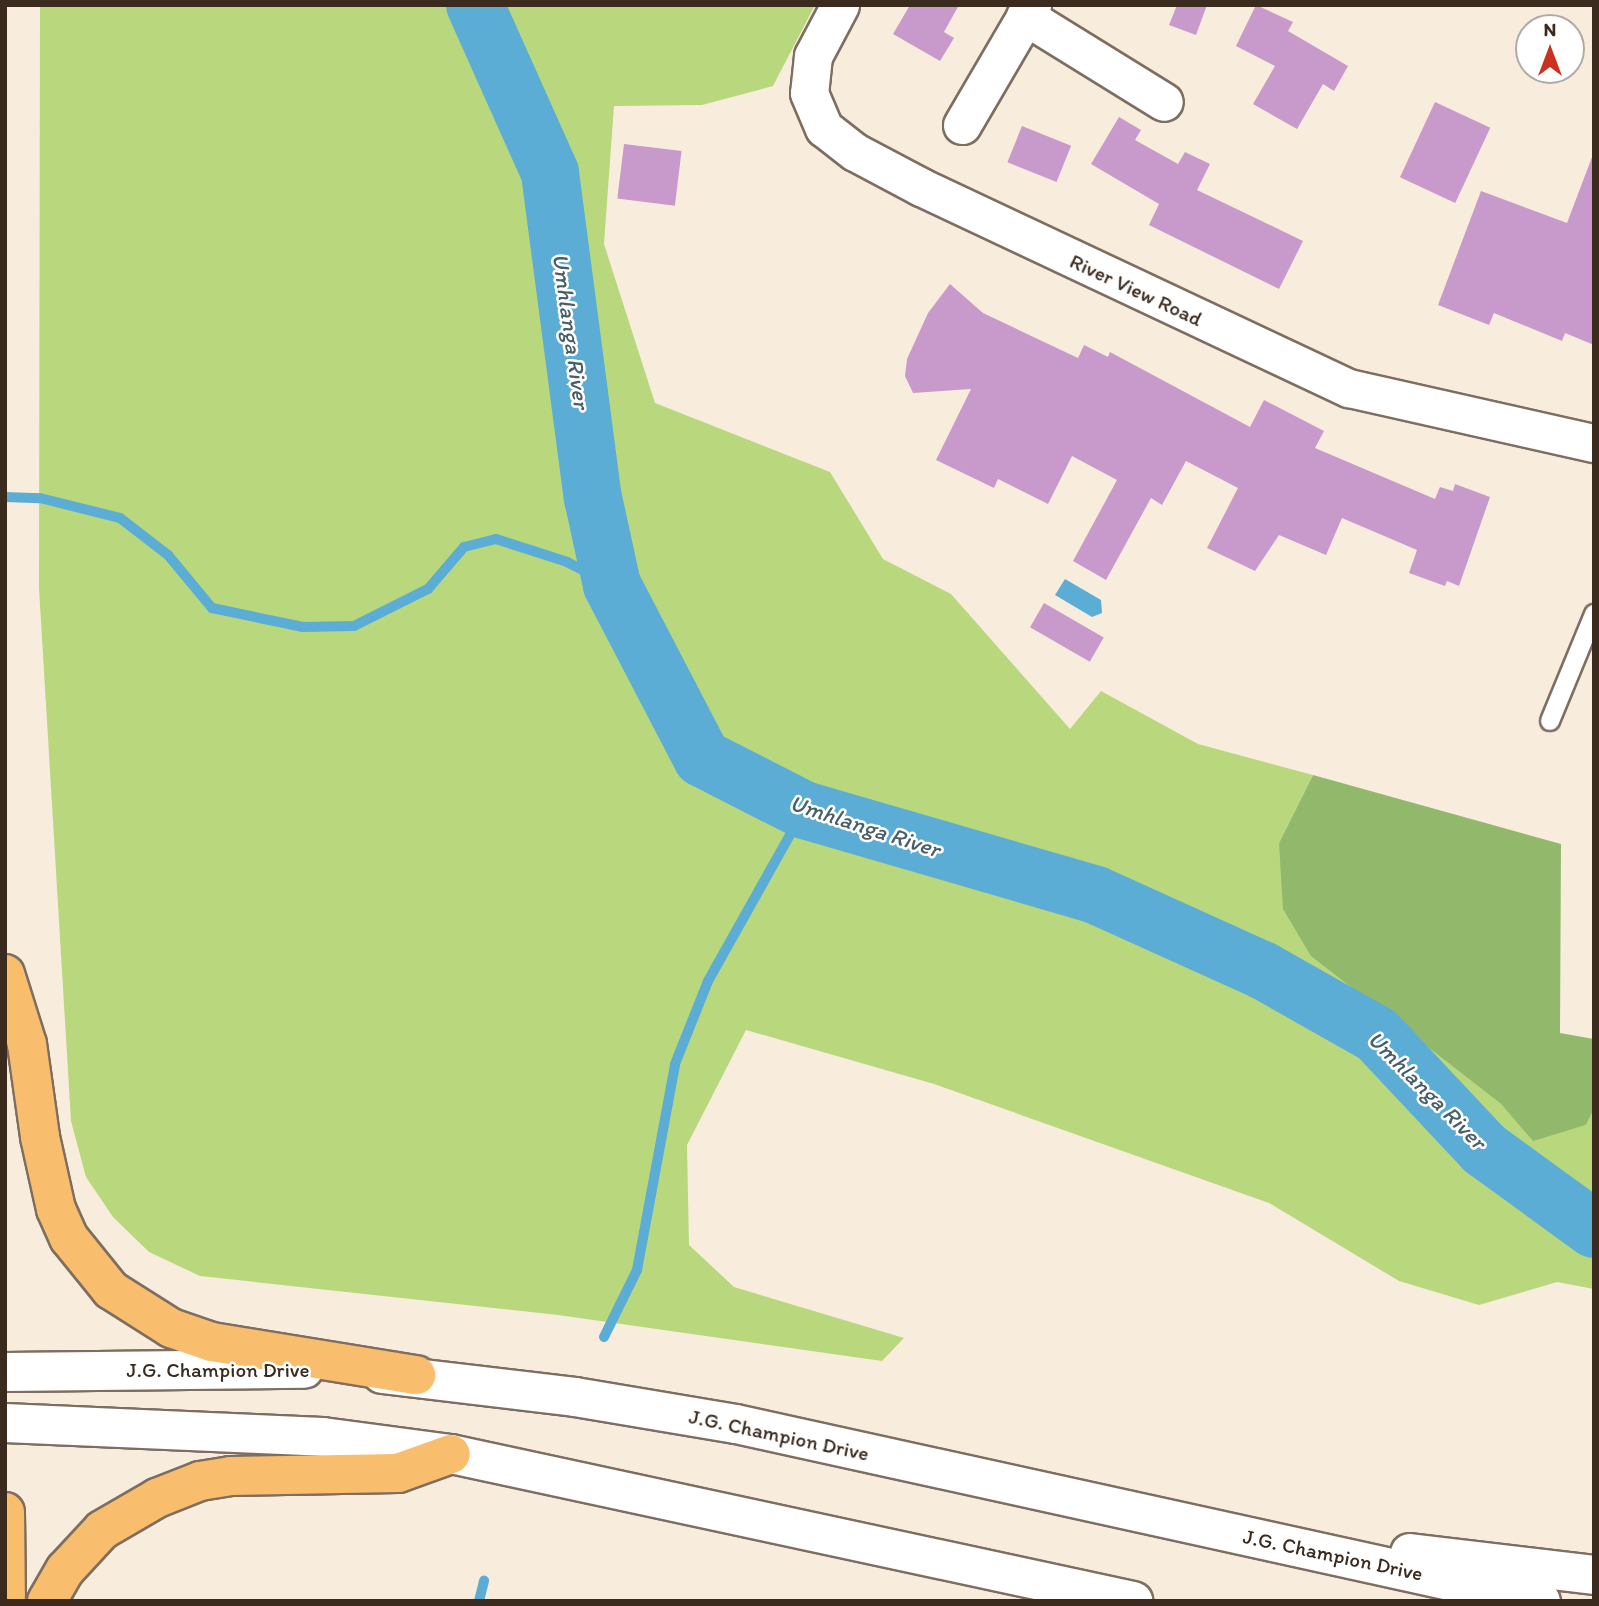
<!DOCTYPE html>
<html>
<head>
<meta charset="utf-8">
<style>
  body { margin:0 }
  #map { position:relative; width:1599px; height:1606px; overflow:hidden; background:#f8eddd; font-family:Itim,sans-serif }
  div>[style] { position:absolute }
  .green>* { inset:0; background:#b9d77d }
  .forest>* { inset:0; background:#92b86c }
  .water>* { inset:0; background:#5badd6 }
  .stream>* { height:10px; margin:-5px; padding:0 5px; transform-origin:5px; border-radius:5px; background:#5badd6 }
  .river>* { height:58px; margin:-29px; padding:0 29px; transform-origin:29px; border-radius:29px; background:#5badd6 }
  .building>* { inset:0; background:#c89acb; transform-origin:0 0 }
  .roads { filter:drop-shadow(2px 0 #7d6e61) drop-shadow(-2px 0 #7d6e61) drop-shadow(0 2px #7d6e61) drop-shadow(0 -2px #7d6e61) }
  .service>* { height:18px; margin:-9px; padding:0 9px; transform-origin:9px; border-radius:9px; background:#fff }
  .minor>* { height:37px; margin:-18.5px; padding:0 18.5px; transform-origin:18.5px; border-radius:18.5px; background:#fff }
  .tertiary>* { height:38px; margin:-19px; padding:0 19px; transform-origin:19px; border-radius:19px; background:#fff }
  .primary>* { height:38px; margin:-19px; padding:0 19px; transform-origin:19px; border-radius:19px; background:#f9be6d }
  .motorway>* { height:38px; margin:-19px; padding:0 19px; transform-origin:19px; border-radius:19px; background:#f9be6d }
  span { translate:-50% -50%; white-space:nowrap; text-align:center; line-height:1.15; -webkit-text-stroke:5px #fff; paint-order:stroke }
  .street-label { font-size:21px; color:#3b2a1e }
  .water-label { font-size:23px; color:#485e68; font-style:italic }
  .frame { position:absolute; inset:0; border:7px solid #3b2a1e; pointer-events:none }
  .north { position:absolute; left:1515px; top:14px; width:70px; height:70px; box-sizing:border-box; background:#fff; border:2px solid #b1aaa5; border-radius:50%; rotate:0deg; font-size:19px; font-weight:700; line-height:28px; text-align:center; color:#3b2a1e }
  .north::after { content:''; display:block; margin:auto; width:24px; height:32px; background:#c8321e; clip-path:polygon(50% 0,100% 100%,50% 72%,0 100%) }
</style>
</head>
<body>
<div id="map">
  <div class="green">
    <div style="clip-path:polygon(40px 5px,815px 5px,773px 86px,702px 105px,614px 106px,604px 244px,655px 403px,830px 472px,883px 559px,951px 594px,1070px 729px,1101px 691px,1198px 744px,1313px 775px,1279px 843px,1312px 956px,1501px 1104px,1533px 1140px,1586px 1125px,1594px 1109px,1594px 1289px,1557px 1282px,1479px 1305px,1399px 1281px,1269px 1203px,934px 1084px,746px 1030px,687px 1145px,689px 1245px,734px 1287px,904px 1338px,882px 1361px,558px 1315px,200px 1276px,149px 1252px,113px 1217px,86px 1177px,71px 1121px,39px 588px)"></div>
  </div>
  <div class="forest">
    <div style="clip-path:polygon(1313px 775px,1561px 844px,1560px 1033px,1594px 1039px,1594px 1109px,1586px 1125px,1533px 1141px,1501px 1104px,1311px 956px,1283px 909px,1279px 843px)"></div>
  </div>
  <div class="water">
    <div style="clip-path:polygon(1065px 579px,1101px 600px,1102px 613px,1092px 617px,1055px 595px)"></div>
  </div>
  <div class="stream">
    <div style="left:5px;top:497px;width:35px;rotate:2deg"></div>
    <div style="left:40px;top:498px;width:82px;rotate:14deg"></div>
    <div style="left:120px;top:518px;width:61px;rotate:37.6deg"></div>
    <div style="left:168px;top:555px;width:69px;rotate:50.3deg"></div>
    <div style="left:212px;top:608px;width:93px;rotate:11.8deg"></div>
    <div style="left:303px;top:627px;width:51px;rotate:-1.1deg"></div>
    <div style="left:354px;top:626px;width:83px;rotate:-26.6deg"></div>
    <div style="left:428px;top:589px;width:55px;rotate:-49.4deg"></div>
    <div style="left:464px;top:547px;width:33px;rotate:-14deg"></div>
    <div style="left:496px;top:539px;width:75px;rotate:17.9deg"></div>
    <div style="left:567px;top:562px;width:51px;rotate:27.1deg"></div>
    <div style="left:604px;top:1337px;width:75px;rotate:-63.8deg"></div>
    <div style="left:637px;top:1270px;width:209px;rotate:-79.5deg"></div>
    <div style="left:675px;top:1064px;width:89px;rotate:-68.3deg"></div>
    <div style="left:708px;top:981px;width:196px;rotate:-60.7deg"></div>
    <div style="left:479px;top:1601px;width:21px;rotate:-76deg"></div>
  </div>
  <div class="river">
    <div style="left:475px;top:5px;width:184px;rotate:65.9deg"></div>
    <div style="left:550px;top:173px;width:328px;rotate:82.5deg"></div>
    <div style="left:593px;top:498px;width:89px;rotate:77.7deg"></div>
    <div style="left:612px;top:585px;width:195px;rotate:62.5deg"></div>
    <div style="left:702px;top:758px;width:114px;rotate:27deg"></div>
    <div style="left:804px;top:810px;width:304px;rotate:16.2deg"></div>
    <div style="left:1096px;top:895px;width:184px;rotate:24.3deg"></div>
    <div style="left:1264px;top:971px;width:130px;rotate:29.5deg"></div>
    <div style="left:1377px;top:1035px;width:156px;rotate:46.8deg"></div>
    <div style="left:1484px;top:1149px;width:136px;rotate:36deg"></div>
  </div>
  <div class="building">
    <div style="clip-path:polygon(910px 5px,959px 5px,944px 32px,954px 38px,940px 61px,893px 34px)"></div>
    <div style="clip-path:polygon(1177px 5px,1207px 5px,1196px 35px,1169px 25px)"></div>
    <div style="clip-path:polygon(1256px 5px,1293px 22px,1288px 31px,1348px 66px,1334px 91px,1323px 84px,1297px 129px,1253px 104px,1275px 66px,1236px 46px)"></div>
    <div style="left:1435px;top:102px;width:61px;height:83px;rotate:25deg"></div>
    <div style="clip-path:polygon(1119px 117px,1141px 130px,1135px 140px,1178px 164px,1185px 152px,1210px 164px,1197px 190px,1303px 241px,1279px 289px,1149px 225px,1159px 204px,1091px 164px)"></div>
    <div style="left:1022px;top:126px;width:53px;height:39px;rotate:22deg"></div>
    <div style="left:624px;top:144px;width:58px;height:55px;rotate:7deg"></div>
    <div style="clip-path:polygon(1592px 157px,1594px 345px,1565px 333px,1562px 341px,1494px 313px,1489px 325px,1438px 305px,1481px 191px,1567px 223px)"></div>
    <div style="clip-path:polygon(950px 284px,983px 313px,1078px 358px,1084px 345px,1108px 357px,1110px 352px,1250px 427px,1264px 400px,1324px 431px,1315px 448px,1435px 499px,1440px 487px,1453px 491px,1455px 484px,1490px 497px,1459px 586px,1447px 581px,1445px 586px,1409px 573px,1417px 550px,1342px 518px,1326px 555px,1279px 535px,1255px 571px,1207px 548px,1238px 488px,1186px 461px,1162px 505px,1151px 498px,1106px 580px,1073px 561px,1117px 480px,1072px 456px,1048px 504px,998px 479px,994px 488px,936px 460px,971px 389px,913px 393px,905px 376px,907px 359px,928px 313px)"></div>
    <div style="left:1044px;top:603px;width:69px;height:28px;rotate:30deg"></div>
  </div>
  <div class="roads">
    <div class="service">
      <div style="left:1550px;top:721px;width:116px;rotate:-67.6deg"></div>
    </div>
    <div class="minor">
      <div style="left:840px;top:5px;width:58px;rotate:117.9deg"></div>
      <div style="left:813px;top:56px;width:37px;rotate:96deg"></div>
      <div style="left:809px;top:93px;width:38px;rotate:67deg"></div>
      <div style="left:824px;top:128px;width:39px;rotate:38deg"></div>
      <div style="left:855px;top:152px;width:75px;rotate:27.9deg"></div>
      <div style="left:921px;top:187px;width:473px;rotate:25.2deg"></div>
      <div style="left:1349px;top:388px;width:251px;rotate:12.7deg"></div>
      <div style="left:1025px;top:16px;width:163px;rotate:31.7deg"></div>
      <div style="left:962px;top:125px;width:139px;rotate:-59.7deg"></div>
    </div>
    <div class="tertiary">
      <div style="left:5px;top:1372px;width:299px;rotate:-0.6deg"></div>
      <div style="left:382px;top:1374px;width:194px;rotate:6.8deg"></div>
      <div style="left:575px;top:1397px;width:163px;rotate:9.5deg"></div>
      <div style="left:736px;top:1424px;width:824px;rotate:12.4deg"></div>
      <div style="left:5px;top:1423px;width:318px;rotate:2.5deg"></div>
      <div style="left:323px;top:1437px;width:129px;rotate:7.6deg"></div>
      <div style="left:451px;top:1454px;width:698px;rotate:12.16deg"></div>
      <div style="left:1410px;top:1553px;width:185px;rotate:6.8deg"></div>
    </div>
    <div class="primary">
      <div style="left:5px;top:974px;width:73px;rotate:72.6deg"></div>
      <div style="left:27px;top:1044px;width:94px;rotate:82deg"></div>
      <div style="left:40px;top:1137px;width:74px;rotate:77.5deg"></div>
      <div style="left:56px;top:1209px;width:32px;rotate:66deg"></div>
      <div style="left:69px;top:1238px;width:67px;rotate:51.1deg"></div>
      <div style="left:111px;top:1290px;width:71px;rotate:32.3deg"></div>
      <div style="left:171px;top:1328px;width:43px;rotate:18.9deg"></div>
      <div style="left:212px;top:1342px;width:207px;rotate:9.2deg"></div>
      <div style="left:5px;top:1512px;width:89px;rotate:89.4deg"></div>
    </div>
    <div class="motorway">
      <div style="left:47px;top:1601px;width:36px;rotate:-60deg"></div>
      <div style="left:65px;top:1570px;width:54px;rotate:-47.2deg"></div>
      <div style="left:102px;top:1530px;width:64px;rotate:-30.2deg"></div>
      <div style="left:157px;top:1498px;width:46px;rotate:-21.6deg"></div>
      <div style="left:200px;top:1481px;width:30px;rotate:-9deg"></div>
      <div style="left:230px;top:1476px;width:168px;rotate:-1deg"></div>
      <div style="left:398px;top:1473px;width:56px;rotate:-19.7deg"></div>
    </div>
  </div>
  <div class="street-label">
    <span style="left:1136px;top:290px;rotate:25deg">River View Road</span>
    <span style="left:218px;top:1370px">J.G. Champion Drive</span>
    <span style="left:779px;top:1435px;rotate:12deg">J.G. Champion Drive</span>
    <span style="left:1333px;top:1555px;rotate:12deg">J.G. Champion Drive</span>
  </div>
  <div class="water-label">
    <span style="left:571px;top:331px;rotate:82deg">Umhlanga River</span>
    <span style="left:865px;top:826px;rotate:18deg">Umhlanga River</span>
    <span style="left:1427px;top:1090px;rotate:45deg">Umhlanga River</span>
  </div>
  <div class="frame"></div>
  <div class="north">N</div>
</div>
</body>
</html>
